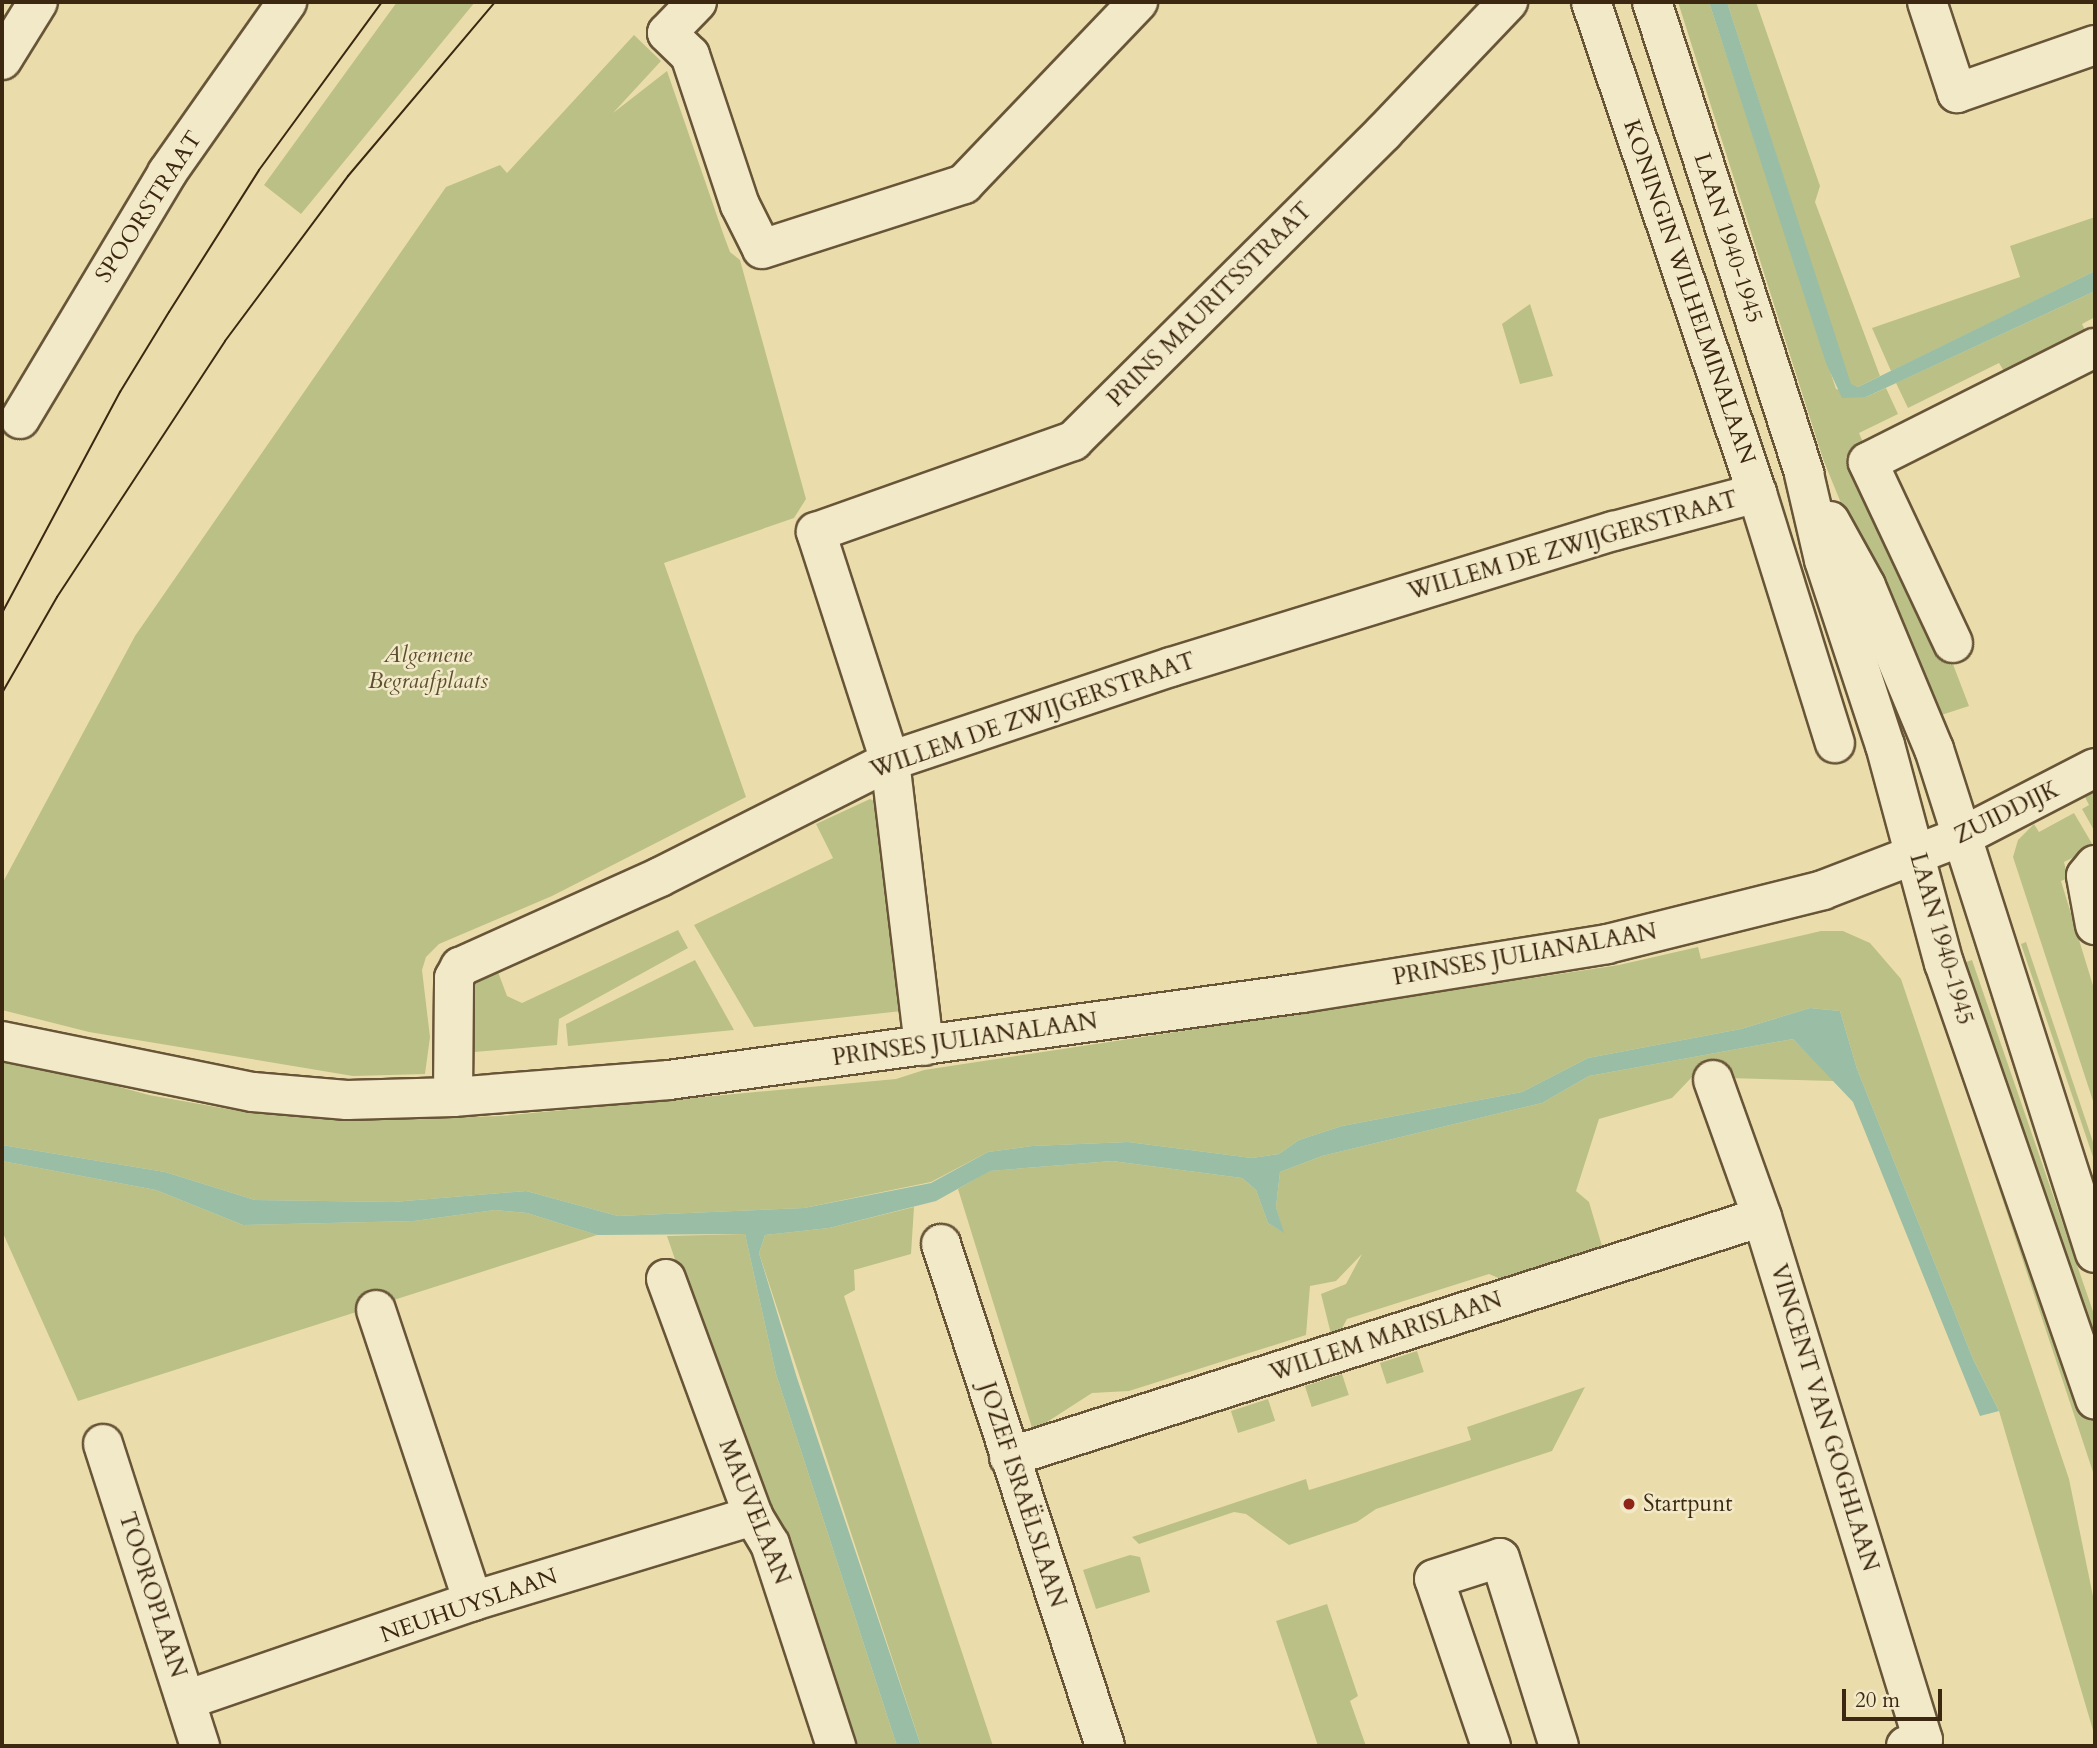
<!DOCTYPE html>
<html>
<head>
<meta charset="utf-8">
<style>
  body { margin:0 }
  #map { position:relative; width:2097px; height:1748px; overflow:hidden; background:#ebddab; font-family:Cardo,serif }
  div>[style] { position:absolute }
  .green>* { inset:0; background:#bbc086; transform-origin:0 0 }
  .water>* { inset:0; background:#99bda5 }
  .roads { filter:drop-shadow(2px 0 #685538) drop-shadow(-2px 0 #685538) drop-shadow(0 2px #685538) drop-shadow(0 -2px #685538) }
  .minor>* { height:38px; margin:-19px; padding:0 19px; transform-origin:19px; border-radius:19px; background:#f2e9c8 }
  .tertiary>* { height:38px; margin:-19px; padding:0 19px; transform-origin:19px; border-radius:19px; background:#f2e9c8 }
  .secondary>* { height:38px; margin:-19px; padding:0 19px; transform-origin:19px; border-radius:19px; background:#f2e9c8 }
  .tram>* { height:2px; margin:-1px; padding:0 1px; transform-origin:1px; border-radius:1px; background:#3c2811 }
  .dots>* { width:19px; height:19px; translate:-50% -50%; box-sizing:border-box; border:4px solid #f2e9c8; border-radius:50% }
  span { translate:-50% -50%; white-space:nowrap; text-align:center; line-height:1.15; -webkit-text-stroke:5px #f2e9c8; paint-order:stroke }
  .street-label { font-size:23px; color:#3c2811 }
  .park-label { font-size:23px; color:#5c4e2e; font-style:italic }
  .poi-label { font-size:23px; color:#3c2811 }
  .left { translate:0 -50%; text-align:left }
  .frame { position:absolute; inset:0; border:4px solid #3c2811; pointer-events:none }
  .scale { position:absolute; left:1842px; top:1689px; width:100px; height:32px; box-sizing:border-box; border:4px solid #3c2811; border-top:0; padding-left:9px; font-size:21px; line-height:24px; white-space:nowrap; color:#3c2811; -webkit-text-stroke:5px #f2e9c8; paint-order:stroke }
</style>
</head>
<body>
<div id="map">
  <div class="green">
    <div style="clip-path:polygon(397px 2px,475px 2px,301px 214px,264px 185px)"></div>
    <div style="clip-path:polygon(1678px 2px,1709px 2px,1836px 389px,1866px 397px,1886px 388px,1898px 414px,1859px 433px,1865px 447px,1846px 457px,1936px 650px,1946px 646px,1969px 706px,1929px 719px,1823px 459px)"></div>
    <div style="clip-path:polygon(1727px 2px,1756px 2px,1820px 186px,1815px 202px,1880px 376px,1858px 387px,1850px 384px)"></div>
    <div style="clip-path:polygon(634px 35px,661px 61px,613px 113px,667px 71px,724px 236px,730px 252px,740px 260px,806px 499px,794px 518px,664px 563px,746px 797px,552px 896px,439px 944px,426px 957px,422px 970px,430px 1037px,425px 1074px,353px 1076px,89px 1032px,2px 1010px,2px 884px,135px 636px,446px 187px,500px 165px,507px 173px)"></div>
    <div style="clip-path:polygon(2095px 217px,2095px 271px,1891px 371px,1872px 328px,2020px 277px,2010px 246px)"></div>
    <div style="clip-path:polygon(2095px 291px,2095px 317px,2082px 324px,2086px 332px,2005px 373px,1999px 363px,1908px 408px,1896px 383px)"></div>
    <div style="clip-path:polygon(1530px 304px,1553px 376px,1520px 384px,1502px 324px)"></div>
    <div style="clip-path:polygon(2095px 791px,2095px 832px,2082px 809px,2089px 805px,2085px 797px)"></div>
    <div style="clip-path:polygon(870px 799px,876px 802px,902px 1011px,754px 1027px,694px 925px,833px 858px,816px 824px)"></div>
    <div style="clip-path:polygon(2074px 813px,2094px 847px,2064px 862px,2068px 878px,2061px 881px,2095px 992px,2095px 1107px,2013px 857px,2018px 840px,2034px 824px,2039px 832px)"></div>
    <div style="clip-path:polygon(678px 930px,688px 948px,559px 1019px,557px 1045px,474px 1052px,467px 1030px,467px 993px,478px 980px,498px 972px,507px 996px,522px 1003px)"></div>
    <div style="clip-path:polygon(1821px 931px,1843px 931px,1870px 943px,1901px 979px,2069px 1479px,2095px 1606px,2095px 1737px,1999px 1411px,1973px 1359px,1857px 1069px,1840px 1011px,1810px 1008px,1741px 1029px,1588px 1058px,1522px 1092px,1342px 1126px,1299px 1140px,1279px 1154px,1252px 1158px,1128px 1142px,1032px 1146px,988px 1152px,931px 1182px,804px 1208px,618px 1216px,526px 1191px,393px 1202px,255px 1200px,165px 1172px,2px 1145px,2px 1055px,149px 1095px,250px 1113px,368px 1120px,501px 1116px,896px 1079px,924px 1070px,1619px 965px,1698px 947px,1701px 959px)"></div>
    <div style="clip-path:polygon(2026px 942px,2095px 1148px,2095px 1163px,2021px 944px)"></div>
    <div style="clip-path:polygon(695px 960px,734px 1030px,568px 1046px,566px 1024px)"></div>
    <div style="left:1972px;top:960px;width:387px;height:13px;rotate:71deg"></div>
    <div style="clip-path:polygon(1942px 972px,2095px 1427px,2095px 1478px,1934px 993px)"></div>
    <div style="clip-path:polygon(1793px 1039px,1834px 1081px,1692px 1077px,1672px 1098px,1599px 1119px,1576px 1191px,1589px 1202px,1602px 1246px,1503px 1280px,1489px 1274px,1347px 1319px,1341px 1330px,1331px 1334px,1321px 1294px,1346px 1284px,1362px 1254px,1336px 1281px,1310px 1286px,1306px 1335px,1129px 1391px,1092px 1393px,1033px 1431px,958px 1189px,989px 1171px,1112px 1161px,1242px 1178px,1256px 1190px,1268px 1223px,1283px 1232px,1276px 1207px,1280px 1172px,1322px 1156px,1542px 1103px,1589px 1076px)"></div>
    <div style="clip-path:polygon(2px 1161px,156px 1190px,243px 1225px,414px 1221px,495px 1210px,527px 1213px,597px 1235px,78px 1401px,2px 1231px)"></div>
    <div style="clip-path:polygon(914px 1207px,911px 1254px,854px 1270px,855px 1290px,844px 1296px,993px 1746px,921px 1746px,759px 1253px,765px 1235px,829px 1228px)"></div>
    <div style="clip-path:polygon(745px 1234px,776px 1374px,897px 1746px,842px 1746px,667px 1236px)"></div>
    <div style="left:1417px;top:1351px;width:22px;height:39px;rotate:72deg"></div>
    <div style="left:1342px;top:1374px;width:22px;height:39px;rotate:72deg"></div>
    <div style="clip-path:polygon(1585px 1387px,1552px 1451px,1376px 1509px,1357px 1522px,1289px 1545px,1246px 1514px,1234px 1512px,1139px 1544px,1132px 1537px,1306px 1479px,1309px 1490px,1471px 1440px,1467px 1427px)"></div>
    <div style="left:1268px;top:1399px;width:23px;height:39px;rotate:72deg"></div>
    <div style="clip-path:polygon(1130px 1555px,1140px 1557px,1150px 1592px,1096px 1609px,1083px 1570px)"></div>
    <div style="clip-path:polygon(1327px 1604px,1358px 1696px,1350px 1701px,1366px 1746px,1318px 1746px,1276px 1621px)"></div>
  </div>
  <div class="water">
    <div style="clip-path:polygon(1709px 2px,1727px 2px,1851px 384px,1858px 387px,2095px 271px,2095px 291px,1866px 397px,1842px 398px,1826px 363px)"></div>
    <div style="clip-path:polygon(1810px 1008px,1840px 1011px,1857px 1069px,1973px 1359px,1999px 1411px,1980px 1416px,1853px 1102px,1793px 1039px,1589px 1076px,1542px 1103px,1322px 1156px,1280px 1172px,1276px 1207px,1284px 1233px,1268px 1223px,1256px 1190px,1242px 1178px,1112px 1161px,990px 1171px,936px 1201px,829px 1228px,765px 1235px,759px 1253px,797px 1378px,921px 1746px,897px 1746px,776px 1374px,745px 1234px,597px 1235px,527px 1213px,495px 1210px,414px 1221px,243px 1225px,156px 1190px,2px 1161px,2px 1145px,165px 1172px,255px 1200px,393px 1202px,526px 1191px,618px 1216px,804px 1208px,931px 1183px,988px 1152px,1032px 1146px,1128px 1142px,1252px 1158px,1279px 1154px,1299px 1140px,1342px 1126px,1522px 1092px,1588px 1058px,1741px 1029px)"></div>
  </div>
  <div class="roads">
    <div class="minor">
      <div style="left:697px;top:2px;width:43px;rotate:134.1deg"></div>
      <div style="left:667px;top:33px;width:32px;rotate:44deg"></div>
      <div style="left:690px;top:55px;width:158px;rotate:71.6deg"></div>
      <div style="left:740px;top:205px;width:49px;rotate:63.4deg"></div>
      <div style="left:762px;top:249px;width:212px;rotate:-17.8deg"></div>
      <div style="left:964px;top:184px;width:252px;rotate:-46.3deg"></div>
      <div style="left:1591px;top:2px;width:518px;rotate:71.32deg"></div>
      <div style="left:1757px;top:493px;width:262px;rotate:72.7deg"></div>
      <div style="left:1927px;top:2px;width:96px;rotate:71.8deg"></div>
      <div style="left:1957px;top:93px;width:146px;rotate:-19.2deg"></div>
      <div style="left:2px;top:60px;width:68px;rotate:-58.2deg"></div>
      <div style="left:20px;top:419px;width:287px;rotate:-59.1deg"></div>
      <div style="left:167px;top:173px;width:209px;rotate:-54.9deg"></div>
      <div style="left:1953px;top:643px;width:200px;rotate:-115.2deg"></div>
      <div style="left:1868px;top:462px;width:254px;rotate:-26.7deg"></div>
      <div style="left:1963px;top:836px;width:148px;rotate:-27.3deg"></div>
      <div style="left:2095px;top:865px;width:14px;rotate:129deg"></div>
      <div style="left:2086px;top:876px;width:50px;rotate:79.6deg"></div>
      <div style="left:924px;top:1046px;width:287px;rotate:-96.8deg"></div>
      <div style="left:890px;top:761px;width:241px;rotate:-107.9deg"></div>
      <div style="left:816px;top:532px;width:273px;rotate:-19.5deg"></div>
      <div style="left:1073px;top:441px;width:438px;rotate:-44.8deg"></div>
      <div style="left:1384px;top:132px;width:180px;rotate:-46.4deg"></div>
      <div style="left:1713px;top:1080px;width:145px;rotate:70.3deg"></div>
      <div style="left:1762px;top:1217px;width:547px;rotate:72.89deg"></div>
      <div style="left:1923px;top:1740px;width:18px;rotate:161deg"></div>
      <div style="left:453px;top:1097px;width:119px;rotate:-89.5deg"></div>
      <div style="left:454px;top:978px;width:13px;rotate:-61deg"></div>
      <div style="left:460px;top:967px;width:219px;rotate:-24.2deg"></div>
      <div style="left:660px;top:877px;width:258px;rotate:-26.8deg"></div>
      <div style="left:890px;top:761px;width:296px;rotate:-18.5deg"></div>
      <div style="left:1171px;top:667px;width:463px;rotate:-17.1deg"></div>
      <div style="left:1614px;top:531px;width:148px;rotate:-14.9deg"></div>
      <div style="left:941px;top:1244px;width:528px;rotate:71.91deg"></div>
      <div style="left:666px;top:1279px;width:252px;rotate:69.8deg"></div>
      <div style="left:753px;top:1516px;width:33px;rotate:59deg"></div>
      <div style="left:770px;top:1544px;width:213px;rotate:71.9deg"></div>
      <div style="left:376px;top:1310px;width:307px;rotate:71.6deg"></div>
      <div style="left:103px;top:1444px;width:317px;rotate:72.2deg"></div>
      <div style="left:1009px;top:1457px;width:790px;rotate:-17.68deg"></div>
      <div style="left:186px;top:1700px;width:304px;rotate:-19deg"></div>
      <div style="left:473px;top:1601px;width:293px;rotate:-16.9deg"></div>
      <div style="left:1491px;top:1746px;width:176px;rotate:-108.8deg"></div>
      <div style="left:1434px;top:1579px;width:69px;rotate:-17.7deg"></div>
      <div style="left:1500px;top:1558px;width:197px;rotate:72.6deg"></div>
    </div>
    <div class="tertiary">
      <div style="left:2px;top:1041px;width:256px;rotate:11.5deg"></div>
      <div style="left:253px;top:1092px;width:94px;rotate:4.9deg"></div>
      <div style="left:347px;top:1100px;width:106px;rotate:-1.6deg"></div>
      <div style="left:453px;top:1097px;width:217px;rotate:-4.5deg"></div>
      <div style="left:669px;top:1080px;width:639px;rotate:-7.83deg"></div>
      <div style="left:1302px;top:993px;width:309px;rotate:-9.1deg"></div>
      <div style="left:1607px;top:944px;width:223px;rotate:-14deg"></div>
      <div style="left:1823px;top:890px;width:150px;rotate:-21.1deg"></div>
    </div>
    <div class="secondary">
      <div style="left:1652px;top:2px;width:496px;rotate:72.1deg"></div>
      <div style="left:1804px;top:474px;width:88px;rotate:76.9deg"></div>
      <div style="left:1824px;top:560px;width:195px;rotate:71.8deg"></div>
      <div style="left:1885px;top:745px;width:226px;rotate:74.9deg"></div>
      <div style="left:1944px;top:963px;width:462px;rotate:70.9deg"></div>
      <div style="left:1830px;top:521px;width:74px;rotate:61deg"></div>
      <div style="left:1866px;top:586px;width:177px;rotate:67.4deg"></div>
      <div style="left:1934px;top:749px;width:529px;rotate:72.28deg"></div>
    </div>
  </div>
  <div class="tram">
    <div style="left:2px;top:613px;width:251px;rotate:-61.9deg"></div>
    <div style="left:120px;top:392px;width:94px;rotate:-58.5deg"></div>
    <div style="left:169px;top:312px;width:168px;rotate:-57.6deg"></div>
    <div style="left:259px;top:170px;width:208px;rotate:-53.8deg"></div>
    <div style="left:2px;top:693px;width:111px;rotate:-60.2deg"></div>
    <div style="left:57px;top:597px;width:306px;rotate:-56.7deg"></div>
    <div style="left:225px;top:341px;width:206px;rotate:-53.3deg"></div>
    <div style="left:348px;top:176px;width:228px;rotate:-49.8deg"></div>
  </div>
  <div class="dots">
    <div style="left:1629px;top:1504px;background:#8f2418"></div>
  </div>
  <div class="street-label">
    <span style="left:149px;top:207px;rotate:-57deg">SPOORSTRAAT</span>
    <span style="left:1728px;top:238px;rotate:72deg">LAAN 1940-1945</span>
    <span style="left:1689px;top:292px;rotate:71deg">KONINGIN WILHELMINALAAN</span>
    <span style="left:1210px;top:305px;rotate:-45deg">PRINS MAURITSSTRAAT</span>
    <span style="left:1573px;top:546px;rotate:-16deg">WILLEM DE ZWIJGERSTRAAT</span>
    <span style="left:1033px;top:716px;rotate:-19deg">WILLEM DE ZWIJGERSTRAAT</span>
    <span style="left:2007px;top:813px;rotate:-26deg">ZUIDDIJK</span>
    <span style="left:1941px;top:939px;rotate:74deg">LAAN 1940-1945</span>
    <span style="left:1525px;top:955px;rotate:-10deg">PRINSES JULIANALAAN</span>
    <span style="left:965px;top:1040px;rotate:-8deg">PRINSES JULIANALAAN</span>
    <span style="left:1386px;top:1337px;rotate:-18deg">WILLEM MARISLAAN</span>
    <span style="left:1824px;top:1418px;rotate:73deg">VINCENT VAN GOGHLAAN</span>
    <span style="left:1022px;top:1495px;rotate:72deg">JOZEF ISRAËLSLAAN</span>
    <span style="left:754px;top:1512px;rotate:68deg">MAUVELAAN</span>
    <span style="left:152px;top:1595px;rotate:72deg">TOOROPLAAN</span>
    <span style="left:469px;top:1606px;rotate:-19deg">NEUHUYSLAAN</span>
  </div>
  <div class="park-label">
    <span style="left:428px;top:668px">Algemene<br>Begraafplaats</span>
  </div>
  <div class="poi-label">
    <span class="left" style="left:1643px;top:1504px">Startpunt</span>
  </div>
  <div class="frame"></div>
  <div class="scale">20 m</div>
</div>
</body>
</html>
